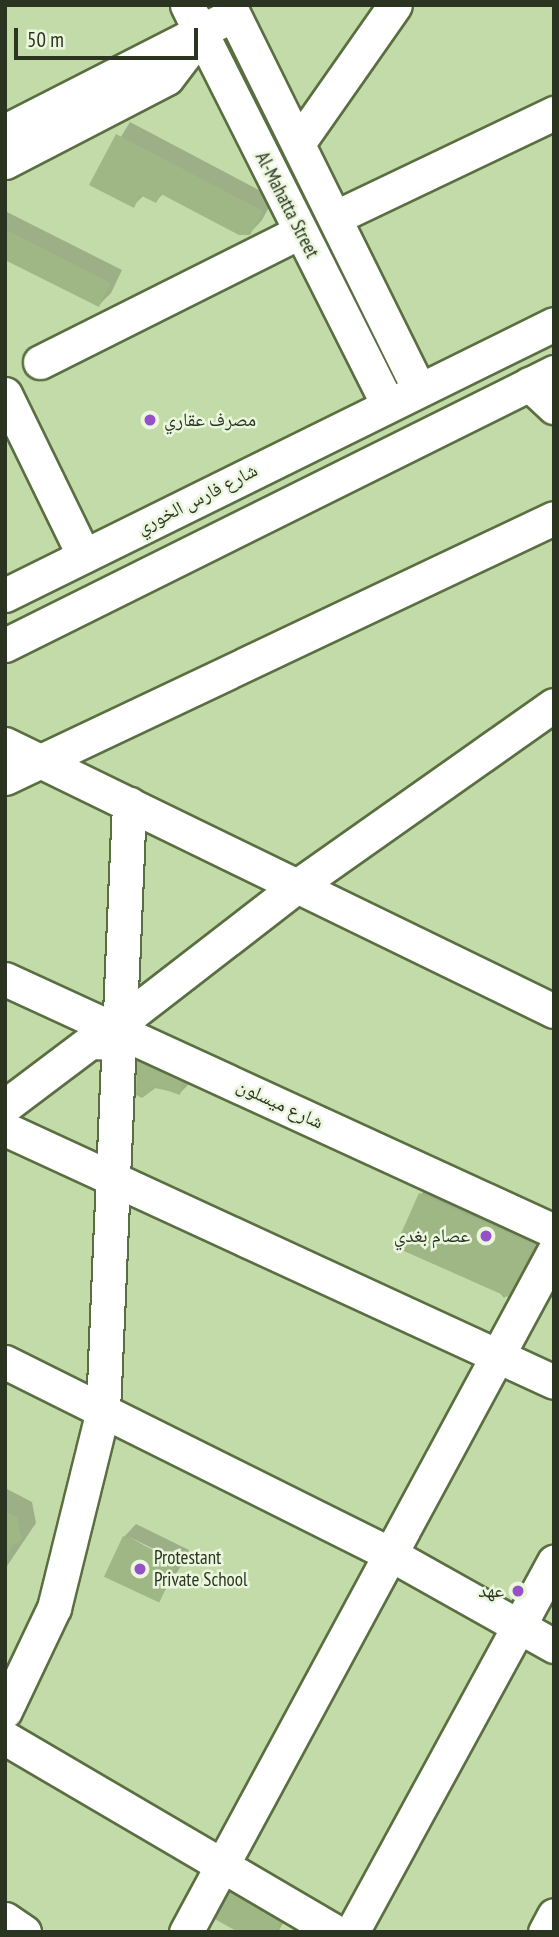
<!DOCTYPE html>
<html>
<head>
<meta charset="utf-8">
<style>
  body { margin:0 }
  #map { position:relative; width:559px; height:1937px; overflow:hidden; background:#c3dba9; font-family:"PT Sans Narrow","Noto Naskh Arabic",sans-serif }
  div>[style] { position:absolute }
  .shadow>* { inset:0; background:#0003 }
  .building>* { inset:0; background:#9fb685; transform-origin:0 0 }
  .roads { filter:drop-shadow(2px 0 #5a6f41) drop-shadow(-2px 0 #5a6f41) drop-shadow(0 2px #5a6f41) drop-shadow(0 -2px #5a6f41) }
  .minor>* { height:33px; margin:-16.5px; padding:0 16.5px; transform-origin:16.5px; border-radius:16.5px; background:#fff }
  .dots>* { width:19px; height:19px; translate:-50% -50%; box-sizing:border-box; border:4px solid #eaf7de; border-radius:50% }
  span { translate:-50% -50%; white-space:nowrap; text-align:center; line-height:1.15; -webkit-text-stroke:5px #eaf7de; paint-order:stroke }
  .street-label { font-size:19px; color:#2b3420 }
  .poi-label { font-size:19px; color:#2b3420 }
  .left { translate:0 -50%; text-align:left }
  .right { translate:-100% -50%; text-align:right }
  .frame { position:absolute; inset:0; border:7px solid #2b3420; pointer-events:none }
  .scale { position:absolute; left:14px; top:28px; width:184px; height:32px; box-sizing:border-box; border:4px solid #2b3420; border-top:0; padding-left:9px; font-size:21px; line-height:24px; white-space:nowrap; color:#2b3420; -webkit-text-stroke:5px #eaf7de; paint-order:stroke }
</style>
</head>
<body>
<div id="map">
  <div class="shadow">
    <div style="clip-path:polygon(130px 122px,274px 198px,262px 220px,250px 233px,163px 194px,156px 201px,144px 195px,133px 206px,92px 184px)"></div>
    <div style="clip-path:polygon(5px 211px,122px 270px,111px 293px,99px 305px,5px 258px)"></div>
    <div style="clip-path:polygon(139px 1053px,192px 1081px,180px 1093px,150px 1087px)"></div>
    <div style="clip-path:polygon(440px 1175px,552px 1225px,524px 1278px,504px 1298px,421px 1194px)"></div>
    <div style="clip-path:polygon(5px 1488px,32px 1502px,36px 1523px,5px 1569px)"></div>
    <div style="clip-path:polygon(136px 1524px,189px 1550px,183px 1563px,127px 1536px,181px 1566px,158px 1601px,124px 1537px)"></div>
    <div style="clip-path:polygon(294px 1904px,278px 1932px,242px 1932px)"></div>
  </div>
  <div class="building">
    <div style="clip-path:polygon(116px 134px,263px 211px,250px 235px,239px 235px,161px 194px,156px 203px,140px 195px,134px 208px,89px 185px)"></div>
    <div style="clip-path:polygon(5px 229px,111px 283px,99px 307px,5px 260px)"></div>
    <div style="clip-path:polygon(137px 1052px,184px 1072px,180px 1095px,157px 1087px,142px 1098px,136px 1095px)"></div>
    <div style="left:419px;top:1193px;width:126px;height:59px;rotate:24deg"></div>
    <div style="clip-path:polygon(5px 1511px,17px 1517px,22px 1540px,11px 1546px,6px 1565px)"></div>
    <div style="left:123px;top:1536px;width:61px;height:45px;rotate:25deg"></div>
    <div style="clip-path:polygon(231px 1884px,286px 1913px,276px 1932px,238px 1932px,213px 1918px)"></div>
  </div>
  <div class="roads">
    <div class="minor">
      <div style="left:187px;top:5px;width:447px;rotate:63.3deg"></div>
      <div style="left:229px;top:5px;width:428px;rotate:63.7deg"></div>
      <div style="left:5px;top:131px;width:240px;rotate:-27deg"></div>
      <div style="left:299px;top:142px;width:167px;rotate:-55deg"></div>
      <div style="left:5px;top:162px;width:182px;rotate:-27.4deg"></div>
      <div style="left:167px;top:78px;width:53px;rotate:-52.7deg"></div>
      <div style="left:336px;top:217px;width:242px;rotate:-25.5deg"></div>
      <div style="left:40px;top:362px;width:291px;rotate:-26.6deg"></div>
      <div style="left:529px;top:384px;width:34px;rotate:43deg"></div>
      <div style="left:5px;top:394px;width:180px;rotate:64deg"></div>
      <div style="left:5px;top:595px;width:612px;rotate:-26.27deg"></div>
      <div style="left:5px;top:645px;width:613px;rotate:-26.44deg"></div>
      <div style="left:5px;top:744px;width:610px;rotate:25.94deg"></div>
      <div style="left:5px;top:778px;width:607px;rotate:-25.34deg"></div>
      <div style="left:5px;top:979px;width:604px;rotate:24.66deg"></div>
      <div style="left:121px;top:1014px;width:13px;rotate:-9deg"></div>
      <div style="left:134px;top:1012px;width:206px;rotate:-37.7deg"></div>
      <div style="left:297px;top:886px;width:314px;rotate:-35.2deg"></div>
      <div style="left:5px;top:1106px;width:106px;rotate:-37deg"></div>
      <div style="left:90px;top:1042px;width:29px;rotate:2deg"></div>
      <div style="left:5px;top:1129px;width:604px;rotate:24.74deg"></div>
      <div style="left:5px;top:1362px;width:430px;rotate:26.5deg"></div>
      <div style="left:390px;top:1554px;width:188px;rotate:29.3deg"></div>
      <div style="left:5px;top:1711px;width:114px;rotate:-64.6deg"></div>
      <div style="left:54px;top:1608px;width:204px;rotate:-76.1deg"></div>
      <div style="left:103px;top:1410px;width:607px;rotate:-87.54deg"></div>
      <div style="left:5px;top:1738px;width:384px;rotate:30.4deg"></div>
      <div style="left:5px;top:1919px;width:23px;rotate:34deg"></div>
      <div style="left:186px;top:1932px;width:774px;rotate:-61.61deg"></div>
      <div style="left:352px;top:1932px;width:422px;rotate:-61.4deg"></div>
      <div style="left:545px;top:1932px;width:19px;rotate:-62deg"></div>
    </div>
  </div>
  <div class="dots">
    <div style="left:150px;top:420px;background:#9551c5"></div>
    <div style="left:486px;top:1236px;background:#9551c5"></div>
    <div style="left:140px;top:1569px;background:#9551c5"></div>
    <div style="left:518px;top:1591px;background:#9551c5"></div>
  </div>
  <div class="street-label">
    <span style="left:287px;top:205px;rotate:63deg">Al-Mahatta Street</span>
    <span style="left:197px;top:499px;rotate:-27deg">شارع فارس الخوري</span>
    <span style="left:280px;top:1104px;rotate:25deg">شارع ميسلون</span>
  </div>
  <div class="poi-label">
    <span class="left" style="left:164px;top:420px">مصرف عقاري</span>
    <span class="right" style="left:470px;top:1236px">عصام بغدي</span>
    <span class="left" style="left:154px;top:1569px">Protestant<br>Private School</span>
    <span class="right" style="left:504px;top:1591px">عهد</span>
  </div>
  <div class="frame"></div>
  <div class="scale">50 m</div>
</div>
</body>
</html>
